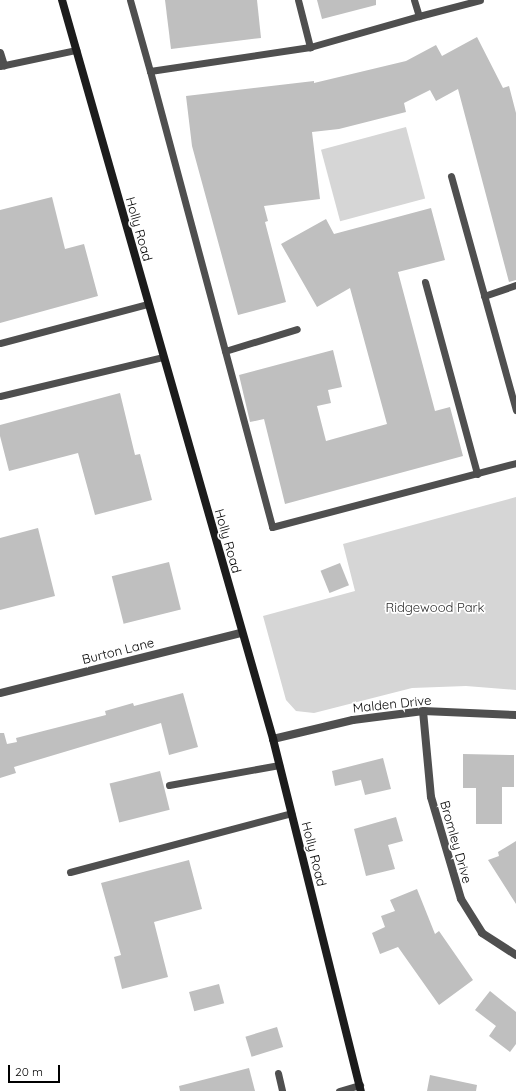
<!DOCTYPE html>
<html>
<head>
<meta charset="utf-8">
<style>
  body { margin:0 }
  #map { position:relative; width:516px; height:1091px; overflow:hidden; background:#fff; font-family:Quicksand,sans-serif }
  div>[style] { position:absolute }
  .green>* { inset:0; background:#d6d6d6; transform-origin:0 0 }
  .building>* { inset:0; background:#bfbfbf; transform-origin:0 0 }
  .lane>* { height:7px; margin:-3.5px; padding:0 3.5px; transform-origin:3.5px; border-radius:3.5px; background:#4f4f4f }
  .street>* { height:8px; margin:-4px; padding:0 4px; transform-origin:4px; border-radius:4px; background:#4f4f4f }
  .secondary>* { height:8px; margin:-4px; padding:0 4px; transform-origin:4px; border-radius:4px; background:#1c1c1c }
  span { translate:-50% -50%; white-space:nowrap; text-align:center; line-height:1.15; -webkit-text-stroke:3.5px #fff; paint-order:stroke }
  .street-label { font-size:13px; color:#000 }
  .park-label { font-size:13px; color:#2d2d2d }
  .scale { position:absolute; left:8px; top:1065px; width:52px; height:18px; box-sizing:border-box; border:2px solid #000; border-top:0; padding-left:5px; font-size:12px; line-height:14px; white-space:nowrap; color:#000; -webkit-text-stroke:3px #fff; paint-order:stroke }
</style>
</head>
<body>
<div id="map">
  <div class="green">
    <div style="left:406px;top:127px;width:74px;height:88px;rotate:75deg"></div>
    <div style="clip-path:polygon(516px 497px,516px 690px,466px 686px,412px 688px,314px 713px,296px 711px,286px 700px,263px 616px,355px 591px,343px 544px)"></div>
  </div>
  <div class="building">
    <div style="clip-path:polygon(165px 0,257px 0,261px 38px,171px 49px)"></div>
    <div style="clip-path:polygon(317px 0,376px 0,376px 5px,322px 19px)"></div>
    <div style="clip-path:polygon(477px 37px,503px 88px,509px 86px,516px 113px,516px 280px,509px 282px,458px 89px,436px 101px,430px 90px,404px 103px,406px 112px,339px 129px,312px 132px,320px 199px,264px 206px,268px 221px,265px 222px,286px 302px,238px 315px,192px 146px,186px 96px,314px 81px,314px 83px,406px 61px,436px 45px,442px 56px)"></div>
    <div style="clip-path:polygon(52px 197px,65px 249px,84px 244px,98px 296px,0 323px,0 210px)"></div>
    <div style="clip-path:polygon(431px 208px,445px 260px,398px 272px,435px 411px,450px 407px,463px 456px,285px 504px,264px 419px,250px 422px,239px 375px,333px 350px,342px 387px,328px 390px,331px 403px,317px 406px,326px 441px,387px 424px,350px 288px,317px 307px,281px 244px,326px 219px,334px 234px)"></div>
    <div style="clip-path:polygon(120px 393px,135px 455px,140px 454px,152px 500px,95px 515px,78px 453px,9px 471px,0 436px,0 425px)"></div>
    <div style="clip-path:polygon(38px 528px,55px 596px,0 610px,0 538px)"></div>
    <div style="left:169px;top:562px;width:49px;height:59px;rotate:76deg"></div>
    <div style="left:340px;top:563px;width:24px;height:21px;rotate:68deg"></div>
    <div style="clip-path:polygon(183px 693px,198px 747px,169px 755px,161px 723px,14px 767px,16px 773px,0 778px,0 733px,4px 733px,7px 744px,17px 742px,16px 738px,106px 715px,105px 711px,133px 703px,134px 706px)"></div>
    <div style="clip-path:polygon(463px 754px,514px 755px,514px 787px,502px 787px,502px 824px,476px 824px,476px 788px,463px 788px)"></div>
    <div style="clip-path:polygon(383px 758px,391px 789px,365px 795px,361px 780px,335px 786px,332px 771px)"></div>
    <div style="left:160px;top:771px;width:40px;height:52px;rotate:76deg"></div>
    <div style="clip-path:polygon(396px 817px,403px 841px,388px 845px,395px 869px,366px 876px,354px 829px)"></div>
    <div style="clip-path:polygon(516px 841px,516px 904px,488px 860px,499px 856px,498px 852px)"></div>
    <div style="clip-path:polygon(189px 860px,202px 909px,154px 922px,168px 977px,122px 989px,114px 957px,121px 955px,101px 883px)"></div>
    <div style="clip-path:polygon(417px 889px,435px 934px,439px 931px,473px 980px,439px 1005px,398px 947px,380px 954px,372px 933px,385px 927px,381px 916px,395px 911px,390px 900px)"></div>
    <div style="left:219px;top:984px;width:20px;height:31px;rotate:75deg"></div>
    <div style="clip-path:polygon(490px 991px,516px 1012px,516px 1044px,510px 1052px,489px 1036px,496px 1026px,475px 1010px)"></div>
    <div style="left:277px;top:1027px;width:21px;height:33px;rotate:73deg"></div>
    <div style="clip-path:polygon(249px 1068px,255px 1091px,180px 1091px,179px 1086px)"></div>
    <div style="clip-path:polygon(430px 1075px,477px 1085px,476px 1091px,427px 1091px)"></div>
  </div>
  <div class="lane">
    <div style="left:130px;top:0;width:74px;rotate:74.3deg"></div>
    <div style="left:150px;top:71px;width:162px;rotate:-8.5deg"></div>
    <div style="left:310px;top:47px;width:113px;rotate:-15.9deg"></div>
    <div style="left:298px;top:0;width:49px;rotate:75.7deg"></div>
    <div style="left:414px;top:0;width:17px;rotate:73deg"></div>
    <div style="left:419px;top:16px;width:63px;rotate:-14.7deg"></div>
    <div style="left:0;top:52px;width:14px;rotate:73deg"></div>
    <div style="left:0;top:66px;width:78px;rotate:-11.9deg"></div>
    <div style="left:150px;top:71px;width:472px;rotate:75deg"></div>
    <div style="left:272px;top:527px;width:252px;rotate:-14.7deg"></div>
    <div style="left:451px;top:176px;width:243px;rotate:74.5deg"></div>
    <div style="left:425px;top:282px;width:199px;rotate:74.8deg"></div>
    <div style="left:484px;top:296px;width:34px;rotate:-19deg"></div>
    <div style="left:0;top:343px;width:153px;rotate:-14.8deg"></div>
    <div style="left:225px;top:351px;width:75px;rotate:-17deg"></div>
    <div style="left:0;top:396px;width:168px;rotate:-13.5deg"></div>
    <div style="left:169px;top:785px;width:112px;rotate:-10.3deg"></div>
    <div style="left:70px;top:872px;width:229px;rotate:-14.9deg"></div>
    <div style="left:278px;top:1073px;width:18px;rotate:77deg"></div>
    <div style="left:339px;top:1091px;width:22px;rotate:-16deg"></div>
  </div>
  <div class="street">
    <div style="left:0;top:693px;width:248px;rotate:-14deg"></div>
    <div style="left:423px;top:711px;width:86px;rotate:84.7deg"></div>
    <div style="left:431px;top:797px;width:106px;rotate:73.6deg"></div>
    <div style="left:461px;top:899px;width:40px;rotate:58deg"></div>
    <div style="left:482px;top:933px;width:40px;rotate:32.9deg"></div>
    <div style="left:273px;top:739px;width:82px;rotate:-13.4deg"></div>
    <div style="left:353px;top:720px;width:71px;rotate:-7.3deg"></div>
    <div style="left:423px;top:711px;width:93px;rotate:2.5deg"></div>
  </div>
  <div class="secondary">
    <div style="left:62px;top:0;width:769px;rotate:74.06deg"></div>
    <div style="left:273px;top:739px;width:363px;rotate:76deg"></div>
  </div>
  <div class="street-label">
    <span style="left:139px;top:229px;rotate:74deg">Holly Road</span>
    <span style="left:228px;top:541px;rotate:74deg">Holly Road</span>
    <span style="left:118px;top:651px;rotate:-14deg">Burton Lane</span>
    <span style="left:392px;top:704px;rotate:-6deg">Malden Drive</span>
    <span style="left:456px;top:842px;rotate:74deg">Bromley Drive</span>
    <span style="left:314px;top:854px;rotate:76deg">Holly Road</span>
  </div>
  <div class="park-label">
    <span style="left:435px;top:607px">Ridgewood Park</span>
  </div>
  <div class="scale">20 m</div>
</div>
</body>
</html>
